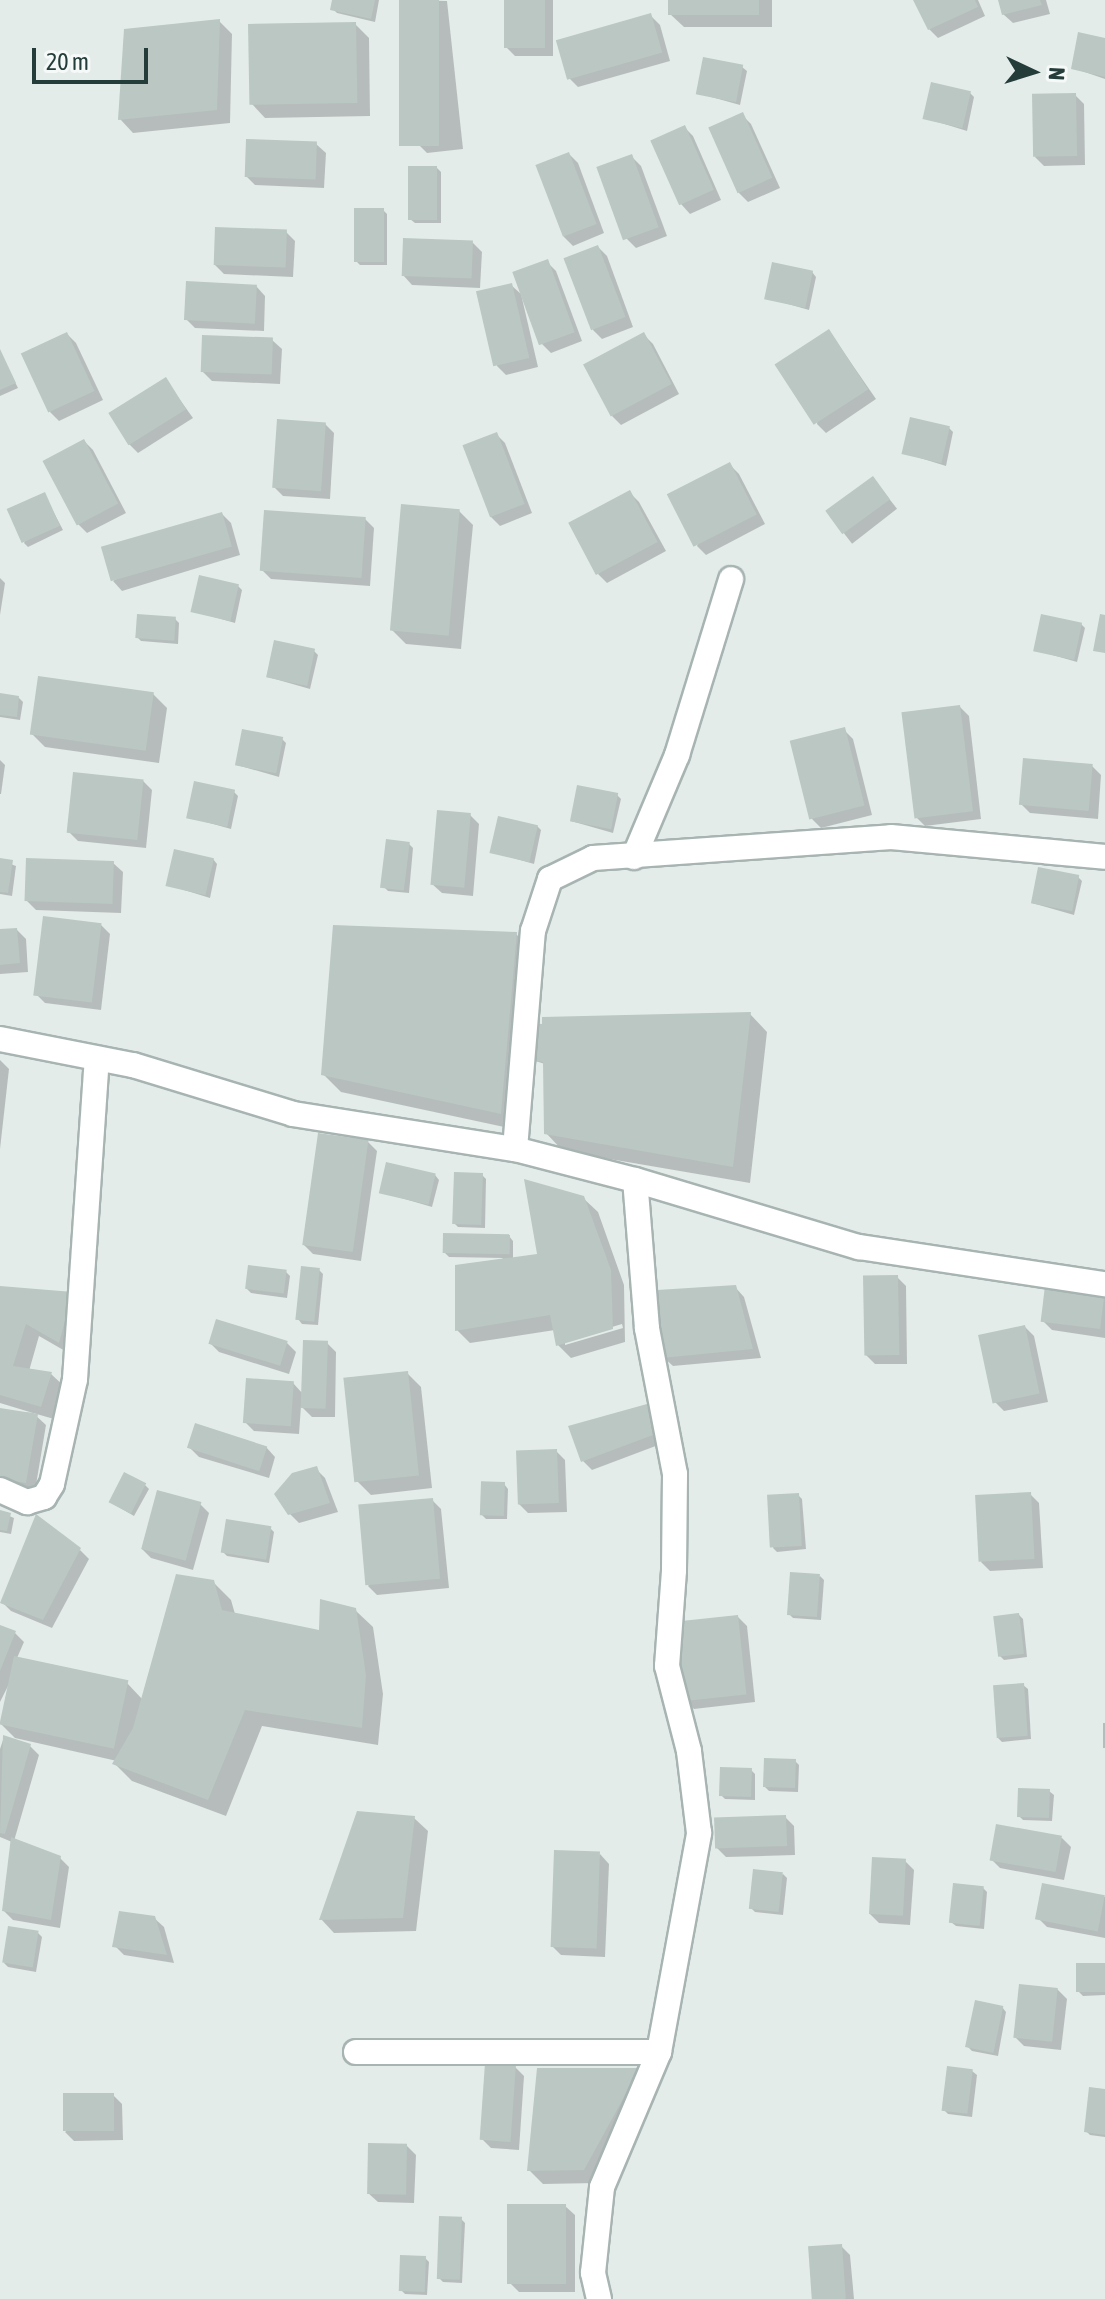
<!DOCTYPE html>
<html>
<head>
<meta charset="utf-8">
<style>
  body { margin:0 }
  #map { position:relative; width:1105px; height:2299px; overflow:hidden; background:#e4ecea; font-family:"Asap Condensed",sans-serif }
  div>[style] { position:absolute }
  .shadow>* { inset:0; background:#0003; transform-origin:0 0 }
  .building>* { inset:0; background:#bac7c3; transform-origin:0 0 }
  .roads { filter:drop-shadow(2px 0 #a7b4b2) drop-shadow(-2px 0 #a7b4b2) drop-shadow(0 2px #a7b4b2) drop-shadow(0 -2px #a7b4b2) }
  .street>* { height:24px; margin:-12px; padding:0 12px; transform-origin:12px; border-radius:12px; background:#fff }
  span { translate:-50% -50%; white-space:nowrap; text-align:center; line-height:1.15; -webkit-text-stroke:6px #f5f9f8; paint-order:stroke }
  .north { position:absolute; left:993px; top:32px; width:80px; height:80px; -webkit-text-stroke:6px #f5f9f8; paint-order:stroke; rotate:94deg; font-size:22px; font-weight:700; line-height:32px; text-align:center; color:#253d3a }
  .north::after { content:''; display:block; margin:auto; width:28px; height:36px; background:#253d3a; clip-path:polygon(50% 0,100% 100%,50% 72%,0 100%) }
  .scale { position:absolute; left:32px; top:48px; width:116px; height:36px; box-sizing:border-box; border:4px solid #253d3a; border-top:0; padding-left:10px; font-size:24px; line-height:28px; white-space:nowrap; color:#253d3a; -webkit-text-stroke:6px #f5f9f8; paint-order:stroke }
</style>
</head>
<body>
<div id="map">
  <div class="shadow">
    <div style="clip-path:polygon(334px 0,379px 0,375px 22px,337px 13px,333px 9px)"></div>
    <div style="clip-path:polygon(401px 0,447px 1px,463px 149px,427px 153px,418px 144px)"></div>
    <div style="clip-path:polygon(506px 0,553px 0,553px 56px,515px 56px,506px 47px)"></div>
    <div style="clip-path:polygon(670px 0,772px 0,772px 27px,684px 27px,670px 14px)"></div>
    <div style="clip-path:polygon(916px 0,978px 0,985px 16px,938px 38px,929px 29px)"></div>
    <div style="clip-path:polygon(1000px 0,1046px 0,1050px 14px,1013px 23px,1003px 14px)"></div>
    <div style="clip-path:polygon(651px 16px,660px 25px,670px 61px,578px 87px,569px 78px)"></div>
    <div style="clip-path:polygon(219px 21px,232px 34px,230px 123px,133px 133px,120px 119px)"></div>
    <div style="clip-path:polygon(355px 24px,369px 38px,370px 116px,265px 118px,252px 104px)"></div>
    <div style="clip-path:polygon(1105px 40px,1105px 79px,1073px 68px)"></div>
    <div style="clip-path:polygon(742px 67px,747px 71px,740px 105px,697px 93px)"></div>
    <div style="clip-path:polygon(970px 93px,974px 97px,967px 131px,925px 118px)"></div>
    <div style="clip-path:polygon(1075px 95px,1084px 104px,1085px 165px,1044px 166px,1035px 157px)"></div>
    <div style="clip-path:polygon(742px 115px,751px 124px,780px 188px,748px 202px,739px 193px)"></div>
    <div style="clip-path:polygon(684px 127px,693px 136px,721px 200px,690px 214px,681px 204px)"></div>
    <div style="clip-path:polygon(316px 144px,326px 153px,324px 188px,255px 185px,246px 176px)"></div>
    <div style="clip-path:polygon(569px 154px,578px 163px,604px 233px,573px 246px,564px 237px)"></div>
    <div style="clip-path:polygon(632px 157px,641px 166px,667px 236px,636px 248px,627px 239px)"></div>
    <div style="clip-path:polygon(437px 168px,441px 172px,441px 223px,415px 223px,410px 219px)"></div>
    <div style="clip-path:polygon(383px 210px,387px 214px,387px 265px,360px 265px,356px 261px)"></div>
    <div style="clip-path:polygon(286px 232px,295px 241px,293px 277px,224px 274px,215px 265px)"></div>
    <div style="clip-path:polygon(473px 243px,482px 252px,480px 288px,412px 285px,403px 275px)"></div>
    <div style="clip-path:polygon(598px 247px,607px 256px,633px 327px,602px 339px,593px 330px)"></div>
    <div style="clip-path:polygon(547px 262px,556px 271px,582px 341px,551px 353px,542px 344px)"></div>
    <div style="clip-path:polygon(812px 272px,816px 277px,809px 310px,767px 298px)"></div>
    <div style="clip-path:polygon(511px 285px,521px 294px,538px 367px,506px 375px,497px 366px)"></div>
    <div style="clip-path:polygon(256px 286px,265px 296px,264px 331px,195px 328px,186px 319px)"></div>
    <div style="clip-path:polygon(829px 331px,876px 399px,826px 433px,817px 424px)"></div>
    <div style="clip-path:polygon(67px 334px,76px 343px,103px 400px,59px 421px,50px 412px)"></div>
    <div style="clip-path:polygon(644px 335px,653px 344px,679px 394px,621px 425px,612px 416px)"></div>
    <div style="clip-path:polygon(272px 340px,282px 349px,280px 384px,212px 381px,203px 372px)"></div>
    <div style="clip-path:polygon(0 352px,18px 388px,0 396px)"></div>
    <div style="clip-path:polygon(165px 379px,193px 418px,138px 453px,129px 444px)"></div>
    <div style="clip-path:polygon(325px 424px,334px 433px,330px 499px,283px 496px,274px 487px)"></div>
    <div style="clip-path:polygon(949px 428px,953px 432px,946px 466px,904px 453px)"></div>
    <div style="clip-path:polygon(496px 434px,505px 443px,532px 513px,500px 526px,491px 517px)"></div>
    <div style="clip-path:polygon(84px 441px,93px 450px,126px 513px,87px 533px,78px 524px)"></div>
    <div style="clip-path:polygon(730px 465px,739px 474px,765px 524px,706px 555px,697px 546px)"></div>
    <div style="left:873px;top:478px;width:39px;height:57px;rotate:52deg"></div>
    <div style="clip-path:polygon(630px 493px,639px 502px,666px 551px,607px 583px,598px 574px)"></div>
    <div style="clip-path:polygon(44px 494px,63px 530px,28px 547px,24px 543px)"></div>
    <div style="clip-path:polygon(459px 511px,473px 525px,461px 649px,406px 644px,392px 630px)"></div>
    <div style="clip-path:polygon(222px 514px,231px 523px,240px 555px,122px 591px,113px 581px)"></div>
    <div style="clip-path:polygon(365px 519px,374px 528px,370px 586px,271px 579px,262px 570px)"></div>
    <div style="clip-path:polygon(0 578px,5px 583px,0 615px)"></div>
    <div style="clip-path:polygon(238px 586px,242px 590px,235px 623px,193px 611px)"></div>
    <div style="clip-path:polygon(175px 619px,179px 623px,178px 644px,141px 641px,137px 637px)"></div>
    <div style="clip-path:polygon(1081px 624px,1085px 628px,1077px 662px,1035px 650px)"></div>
    <div style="clip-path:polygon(314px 651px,318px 655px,310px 689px,268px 677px)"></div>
    <div style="clip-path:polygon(153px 694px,167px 708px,159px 763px,45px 747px,32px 734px)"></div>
    <div style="clip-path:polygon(0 696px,19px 698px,23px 702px,20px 720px,0 717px)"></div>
    <div style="clip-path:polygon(960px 707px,969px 716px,981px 819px,925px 826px,916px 817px)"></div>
    <div style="clip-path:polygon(844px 730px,853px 739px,872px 815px,821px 828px,812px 819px)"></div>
    <div style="clip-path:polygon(282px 739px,286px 743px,279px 777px,237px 765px)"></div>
    <div style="clip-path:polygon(0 760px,5px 765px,1px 794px,0 794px)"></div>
    <div style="clip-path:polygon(1092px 766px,1101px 775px,1098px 819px,1030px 813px,1021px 804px)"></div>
    <div style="clip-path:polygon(143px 781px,152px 790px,146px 848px,78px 841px,69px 832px)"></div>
    <div style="clip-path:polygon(234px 792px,238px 796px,231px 829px,188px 817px)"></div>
    <div style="clip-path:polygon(617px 795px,621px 799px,613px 833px,571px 821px)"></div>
    <div style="clip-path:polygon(470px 815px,479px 824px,473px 896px,442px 893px,432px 884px)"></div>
    <div style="clip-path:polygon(537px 826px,541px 830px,534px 864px,492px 852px)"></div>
    <div style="clip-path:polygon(409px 844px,413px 848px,409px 893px,388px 891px,384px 887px)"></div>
    <div style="clip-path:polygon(213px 859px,217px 864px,210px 898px,168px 885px)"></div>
    <div style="clip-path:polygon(0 860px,16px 866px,12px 896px,0 894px)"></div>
    <div style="clip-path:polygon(113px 863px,123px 872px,121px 913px,36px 910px,26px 900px)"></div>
    <div style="clip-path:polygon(1078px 877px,1082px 881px,1074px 915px,1032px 903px)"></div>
    <div style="clip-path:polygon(101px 925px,110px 934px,101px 1010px,45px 1003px,36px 994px)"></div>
    <div style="clip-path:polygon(17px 930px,26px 939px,28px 972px,0 974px,0 931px)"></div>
    <div style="clip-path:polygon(516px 934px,533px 951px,518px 1130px,341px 1092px,323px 1074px)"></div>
    <div style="clip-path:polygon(750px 1014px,767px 1032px,750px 1183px,563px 1151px,546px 1133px,545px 1064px,529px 1059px)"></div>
    <div style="clip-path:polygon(0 1060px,9px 1069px,0 1149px)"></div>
    <div style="clip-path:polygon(368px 1142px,377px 1151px,361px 1261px,313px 1254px,304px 1245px)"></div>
    <div style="clip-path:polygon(435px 1175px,439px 1180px,432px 1207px,381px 1192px)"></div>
    <div style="clip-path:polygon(482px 1175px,486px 1179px,485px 1228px,458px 1227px,454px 1223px)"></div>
    <div style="clip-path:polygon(evenodd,583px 1198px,598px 1212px,624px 1285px,625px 1342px,571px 1358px,558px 1345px,555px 1330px,470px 1343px,457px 1330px,503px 1258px,449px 1257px,445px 1253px,509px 1236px,513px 1241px,513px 1259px,539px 1256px,583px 1198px,622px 1324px,623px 1328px,565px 1345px,565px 1341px,622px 1324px)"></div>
    <div style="clip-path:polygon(319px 1270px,323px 1274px,318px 1325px,302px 1324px,298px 1319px)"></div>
    <div style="clip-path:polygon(286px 1272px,290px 1276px,287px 1298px,251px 1293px,247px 1289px)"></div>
    <div style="clip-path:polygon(897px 1277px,906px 1286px,907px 1364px,875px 1364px,866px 1355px)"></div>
    <div style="clip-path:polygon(735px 1287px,744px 1297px,761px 1358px,673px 1366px,663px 1357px)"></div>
    <div style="clip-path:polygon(0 1288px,72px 1294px,72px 1355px,39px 1336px,29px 1371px,51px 1374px,65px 1387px,54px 1419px,33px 1413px,46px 1425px,35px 1491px,0 1485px,0 1410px,33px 1413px,0 1403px)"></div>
    <div style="clip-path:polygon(1105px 1295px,1105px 1338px,1052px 1330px,1043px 1321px)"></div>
    <div style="clip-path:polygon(1025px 1327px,1034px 1336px,1048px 1402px,1004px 1411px,995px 1402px)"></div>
    <div style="clip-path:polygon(210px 1343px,287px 1343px,296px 1352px,289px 1374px,219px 1352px)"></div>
    <div style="clip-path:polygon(327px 1343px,336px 1352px,335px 1417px,312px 1417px,301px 1406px,299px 1434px,254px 1431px,245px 1422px,293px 1383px,303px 1394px)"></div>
    <div style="clip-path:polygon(407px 1373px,421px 1387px,432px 1488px,371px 1495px,357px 1481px)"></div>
    <div style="clip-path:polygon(646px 1406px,655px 1415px,661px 1444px,592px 1470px,583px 1461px)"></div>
    <div style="clip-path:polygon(266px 1447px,275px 1457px,269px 1478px,199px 1457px,190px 1448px)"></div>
    <div style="clip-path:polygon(556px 1451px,565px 1460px,567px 1512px,528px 1513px,519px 1504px)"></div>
    <div style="clip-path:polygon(316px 1469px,325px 1478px,338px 1512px,299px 1523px,289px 1513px)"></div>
    <div style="clip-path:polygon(504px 1484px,508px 1489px,507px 1519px,486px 1519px,482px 1515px)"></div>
    <div style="clip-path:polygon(145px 1485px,149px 1489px,134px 1516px,115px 1505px)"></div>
    <div style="clip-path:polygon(1030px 1494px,1039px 1503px,1043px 1568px,990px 1571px,981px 1562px)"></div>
    <div style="clip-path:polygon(798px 1495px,802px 1499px,806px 1549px,777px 1552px,773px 1548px)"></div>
    <div style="clip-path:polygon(432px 1500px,441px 1509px,449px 1588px,377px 1595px,368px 1586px)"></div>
    <div style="clip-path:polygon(200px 1504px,209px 1513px,193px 1570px,151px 1558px,142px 1549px)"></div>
    <div style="clip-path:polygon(0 1512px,14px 1518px,11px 1534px,0 1532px)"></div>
    <div style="clip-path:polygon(270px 1528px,274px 1532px,269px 1563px,227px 1556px,223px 1552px)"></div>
    <div style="clip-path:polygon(80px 1550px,89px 1559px,52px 1628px,11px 1611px,2px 1602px)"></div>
    <div style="clip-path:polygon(820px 1576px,824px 1580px,821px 1620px,793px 1618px,789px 1614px)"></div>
    <div style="clip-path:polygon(213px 1582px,231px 1600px,235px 1614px,321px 1632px,355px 1610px,373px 1627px,383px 1694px,378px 1745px,262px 1726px,226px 1816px,132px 1781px,115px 1764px,117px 1761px,15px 1738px,1px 1724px,10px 1682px,0 1702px,0 1627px,15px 1633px,24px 1642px,17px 1658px,127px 1683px,143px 1700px)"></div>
    <div style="clip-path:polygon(1019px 1615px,1023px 1619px,1027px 1657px,1004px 1660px,1000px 1656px)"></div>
    <div style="clip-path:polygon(738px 1617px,747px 1626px,755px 1702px,694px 1709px,685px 1700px)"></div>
    <div style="clip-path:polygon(1023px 1685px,1028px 1689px,1031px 1739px,1002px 1742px,998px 1738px)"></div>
    <div style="left:1103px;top:1723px;width:2px;height:25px"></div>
    <div style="clip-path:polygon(4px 1737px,30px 1746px,39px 1755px,14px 1841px,60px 1858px,69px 1867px,60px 1928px,13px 1920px,4px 1911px,12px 1842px,0 1837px,0 1749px)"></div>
    <div style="clip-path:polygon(795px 1761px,799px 1765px,798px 1792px,769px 1791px,765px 1787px)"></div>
    <div style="clip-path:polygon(751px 1770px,755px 1774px,755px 1800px,725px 1799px,721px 1795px)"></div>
    <div style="clip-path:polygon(1049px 1791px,1054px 1795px,1052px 1821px,1023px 1820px,1019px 1816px)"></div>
    <div style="clip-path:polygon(785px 1817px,794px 1826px,795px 1855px,726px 1857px,717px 1848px)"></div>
    <div style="clip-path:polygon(414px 1818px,428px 1831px,416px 1931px,334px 1933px,321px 1919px)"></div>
    <div style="clip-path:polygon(1062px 1838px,1071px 1847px,1064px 1880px,1000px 1868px,991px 1859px)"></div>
    <div style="clip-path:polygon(600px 1854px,609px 1864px,605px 1957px,561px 1955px,552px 1946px)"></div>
    <div style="clip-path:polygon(905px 1861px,914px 1870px,910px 1925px,879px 1923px,870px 1914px)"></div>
    <div style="clip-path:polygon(783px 1874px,787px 1878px,783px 1915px,755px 1912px,751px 1908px)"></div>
    <div style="clip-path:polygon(1043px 1886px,1105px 1897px,1105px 1938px,1047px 1927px,1038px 1918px)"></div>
    <div style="clip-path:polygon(983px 1888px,987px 1892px,984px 1929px,956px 1926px,951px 1922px)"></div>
    <div style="clip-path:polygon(154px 1918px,164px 1927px,174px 1963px,124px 1955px,115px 1946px)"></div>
    <div style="clip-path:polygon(38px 1933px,42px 1937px,36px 1972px,8px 1967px,4px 1963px)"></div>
    <div style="clip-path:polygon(1105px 1965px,1105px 1995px,1083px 1996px,1079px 1992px)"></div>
    <div style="clip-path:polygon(1057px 1989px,1067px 1999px,1061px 2050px,1024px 2046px,1015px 2037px)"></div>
    <div style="clip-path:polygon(1002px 2007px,1006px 2012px,998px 2056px,972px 2051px,968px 2047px)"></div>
    <div style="clip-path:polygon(515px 2067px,524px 2076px,519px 2150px,491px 2148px,482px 2139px)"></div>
    <div style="clip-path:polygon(639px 2070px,598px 2183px,543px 2184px,529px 2170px)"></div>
    <div style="clip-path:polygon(972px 2071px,977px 2075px,972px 2117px,948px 2114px,944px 2110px)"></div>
    <div style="clip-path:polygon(1105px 2091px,1105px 2137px,1090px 2135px,1086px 2131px)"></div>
    <div style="clip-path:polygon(113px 2095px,122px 2104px,123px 2140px,74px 2141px,65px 2132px)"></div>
    <div style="clip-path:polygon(407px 2146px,416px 2155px,414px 2203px,378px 2202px,368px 2193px)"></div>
    <div style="clip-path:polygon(565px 2206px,575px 2215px,575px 2292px,519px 2292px,510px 2283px)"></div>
    <div style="clip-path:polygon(461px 2219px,465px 2223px,462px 2283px,443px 2282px,439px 2278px)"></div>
    <div style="clip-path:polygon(841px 2246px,850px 2255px,854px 2299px,814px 2299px)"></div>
    <div style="clip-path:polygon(425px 2258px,429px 2262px,427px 2295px,405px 2294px,401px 2290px)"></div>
  </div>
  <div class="building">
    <div style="clip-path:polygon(332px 0,375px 0,371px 19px,330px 10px)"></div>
    <div style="left:399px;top:0;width:40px;height:146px"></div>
    <div style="left:504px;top:0;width:41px;height:48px"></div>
    <div style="left:668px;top:0;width:91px;height:15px"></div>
    <div style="clip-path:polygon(913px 0,975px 0,978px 7px,928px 30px)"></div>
    <div style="clip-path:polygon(998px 0,1040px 0,1042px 5px,1002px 15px)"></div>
    <div style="left:651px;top:13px;width:41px;height:99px;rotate:74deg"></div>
    <div style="clip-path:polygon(220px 19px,217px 110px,118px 120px,124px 29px)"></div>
    <div style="left:356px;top:22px;width:81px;height:108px;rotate:89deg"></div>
    <div style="clip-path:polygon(1078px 32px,1105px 38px,1105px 77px,1071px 69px)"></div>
    <div style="left:703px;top:57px;width:41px;height:38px;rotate:11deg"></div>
    <div style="left:931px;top:82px;width:41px;height:38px;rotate:13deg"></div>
    <div style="left:1076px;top:93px;width:63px;height:44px;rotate:89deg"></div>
    <div style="left:743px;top:112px;width:72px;height:38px;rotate:66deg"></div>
    <div style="left:685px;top:125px;width:71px;height:38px;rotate:66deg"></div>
    <div style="left:246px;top:139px;width:71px;height:38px;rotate:2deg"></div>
    <div style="left:569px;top:152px;width:77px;height:36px;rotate:69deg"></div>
    <div style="left:632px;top:154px;width:78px;height:38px;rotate:70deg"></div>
    <div style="left:408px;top:166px;width:29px;height:54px"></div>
    <div style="left:354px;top:208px;width:30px;height:54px"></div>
    <div style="left:215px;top:227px;width:72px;height:38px;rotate:2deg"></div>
    <div style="left:403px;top:238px;width:70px;height:38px;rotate:2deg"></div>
    <div style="left:598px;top:245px;width:77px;height:37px;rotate:69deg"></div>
    <div style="left:548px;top:259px;width:78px;height:38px;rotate:70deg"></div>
    <div style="left:772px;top:262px;width:42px;height:38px;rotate:12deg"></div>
    <div style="left:186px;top:281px;width:71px;height:39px;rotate:3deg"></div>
    <div style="left:512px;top:283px;width:77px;height:37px;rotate:77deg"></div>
    <div style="left:829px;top:329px;width:72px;height:65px;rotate:57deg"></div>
    <div style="left:67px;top:332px;width:65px;height:51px;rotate:65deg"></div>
    <div style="left:644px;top:332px;width:59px;height:69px;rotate:62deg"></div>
    <div style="left:202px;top:335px;width:71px;height:37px;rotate:2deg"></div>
    <div style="clip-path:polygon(0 349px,16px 383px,0 390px)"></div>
    <div style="left:166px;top:377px;width:38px;height:68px;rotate:58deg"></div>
    <div style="left:910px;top:417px;width:41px;height:38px;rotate:13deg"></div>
    <div style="left:277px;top:419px;width:49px;height:69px;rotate:4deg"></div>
    <div style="left:497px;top:432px;width:77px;height:37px;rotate:69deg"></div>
    <div style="left:84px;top:439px;width:73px;height:47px;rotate:62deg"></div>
    <div style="left:730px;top:462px;width:59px;height:71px;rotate:63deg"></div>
    <div style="left:873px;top:476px;width:29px;height:59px;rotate:54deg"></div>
    <div style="left:630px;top:490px;width:59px;height:70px;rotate:62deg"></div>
    <div style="left:45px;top:492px;width:37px;height:42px;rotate:66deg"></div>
    <div style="left:401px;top:504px;width:59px;height:127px;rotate:5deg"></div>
    <div style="left:264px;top:510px;width:102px;height:61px;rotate:4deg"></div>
    <div style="left:222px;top:512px;width:36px;height:126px;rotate:74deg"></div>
    <div style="left:199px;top:575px;width:41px;height:38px;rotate:13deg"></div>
    <div style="left:137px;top:614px;width:39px;height:24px;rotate:4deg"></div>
    <div style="left:1041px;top:614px;width:42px;height:38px;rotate:12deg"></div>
    <div style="clip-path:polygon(1100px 614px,1105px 615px,1105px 653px,1093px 651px)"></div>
    <div style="left:274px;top:640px;width:42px;height:38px;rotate:12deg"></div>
    <div style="left:38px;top:676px;width:117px;height:59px;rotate:8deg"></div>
    <div style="clip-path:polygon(0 693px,19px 696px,17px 717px,0 715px)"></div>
    <div style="left:960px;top:705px;width:107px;height:59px;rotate:83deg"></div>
    <div style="left:845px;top:727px;width:81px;height:57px;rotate:76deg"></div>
    <div style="left:242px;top:729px;width:42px;height:37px;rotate:11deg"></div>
    <div style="left:1023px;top:758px;width:70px;height:47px;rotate:5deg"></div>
    <div style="left:73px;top:772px;width:71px;height:61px;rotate:6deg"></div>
    <div style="left:194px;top:781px;width:42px;height:38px;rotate:12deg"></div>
    <div style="left:577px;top:785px;width:42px;height:37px;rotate:11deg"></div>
    <div style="left:437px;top:810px;width:34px;height:75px;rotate:5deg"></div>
    <div style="left:498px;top:816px;width:41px;height:38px;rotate:13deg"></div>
    <div style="left:386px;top:839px;width:24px;height:49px;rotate:7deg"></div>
    <div style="left:174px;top:849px;width:41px;height:38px;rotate:13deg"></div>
    <div style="clip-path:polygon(0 858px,13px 860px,8px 893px,0 892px)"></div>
    <div style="left:26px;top:858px;width:88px;height:43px;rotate:2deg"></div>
    <div style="left:1038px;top:867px;width:42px;height:37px;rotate:11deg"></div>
    <div style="left:43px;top:916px;width:59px;height:80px;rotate:7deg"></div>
    <div style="clip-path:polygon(333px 925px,517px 932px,501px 1114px,321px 1075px)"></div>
    <div style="clip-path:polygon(17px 928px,20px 963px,0 965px,0 929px)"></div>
    <div style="clip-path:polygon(751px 1012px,733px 1167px,544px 1134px,543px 1062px,527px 1060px,531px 1023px,542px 1024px,542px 1017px)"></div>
    <div style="left:318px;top:1133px;width:51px;height:113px;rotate:8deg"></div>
    <div style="left:386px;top:1162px;width:51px;height:32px;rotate:13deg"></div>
    <div style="left:454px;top:1172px;width:29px;height:52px;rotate:2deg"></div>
    <div style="clip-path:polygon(524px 1179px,584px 1196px,611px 1270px,613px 1329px,556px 1346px,550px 1315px,455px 1331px,455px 1265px,537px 1254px)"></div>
    <div style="left:443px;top:1233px;width:67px;height:20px;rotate:1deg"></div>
    <div style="left:248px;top:1265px;width:39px;height:24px;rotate:7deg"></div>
    <div style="left:301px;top:1266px;width:19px;height:54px;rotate:6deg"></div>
    <div style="left:898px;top:1275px;width:80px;height:35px;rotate:89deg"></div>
    <div style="clip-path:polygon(736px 1285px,753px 1349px,662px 1358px,657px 1290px)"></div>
    <div style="clip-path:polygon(0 1286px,73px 1292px,59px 1343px,26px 1324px,13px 1366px,52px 1372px,41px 1407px,0 1395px)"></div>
    <div style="left:1045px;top:1286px;width:60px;height:36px;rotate:7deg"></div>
    <div style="left:216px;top:1319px;width:75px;height:26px;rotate:17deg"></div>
    <div style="left:1025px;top:1325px;width:70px;height:48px;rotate:78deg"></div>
    <div style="left:303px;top:1340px;width:25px;height:68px;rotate:2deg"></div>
    <div style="left:408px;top:1371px;width:105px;height:65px;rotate:84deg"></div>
    <div style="left:246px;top:1378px;width:48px;height:45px;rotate:4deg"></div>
    <div style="clip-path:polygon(647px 1404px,653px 1435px,581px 1462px,568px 1426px)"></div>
    <div style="clip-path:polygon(0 1408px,38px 1414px,26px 1483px,0 1479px)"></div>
    <div style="left:195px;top:1423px;width:76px;height:26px;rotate:18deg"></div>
    <div style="left:557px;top:1449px;width:54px;height:41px;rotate:88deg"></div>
    <div style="clip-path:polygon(317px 1466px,330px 1503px,288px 1515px,274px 1494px,292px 1473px)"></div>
    <div style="left:124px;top:1472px;width:25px;height:34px;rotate:27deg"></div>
    <div style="left:505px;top:1482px;width:34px;height:24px;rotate:92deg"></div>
    <div style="left:157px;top:1490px;width:46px;height:61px;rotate:15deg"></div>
    <div style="left:1031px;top:1492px;width:67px;height:56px;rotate:87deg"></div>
    <div style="left:799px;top:1493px;width:53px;height:32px;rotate:87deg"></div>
    <div style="left:433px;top:1498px;width:81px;height:75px;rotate:85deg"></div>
    <div style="clip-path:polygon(0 1510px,11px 1513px,7px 1531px,0 1530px)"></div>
    <div style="clip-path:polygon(36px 1514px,81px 1548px,43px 1620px,0 1603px)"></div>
    <div style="left:226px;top:1519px;width:46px;height:34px;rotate:9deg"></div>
    <div style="left:790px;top:1572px;width:30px;height:43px;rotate:4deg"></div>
    <div style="clip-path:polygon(176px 1574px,214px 1580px,222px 1610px,319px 1630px,320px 1599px,356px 1608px,366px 1675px,362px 1728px,245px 1710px,208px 1800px,112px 1764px,133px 1728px)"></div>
    <div style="left:1019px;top:1613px;width:41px;height:26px;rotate:83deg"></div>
    <div style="left:738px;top:1615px;width:80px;height:64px;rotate:84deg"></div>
    <div style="clip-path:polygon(0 1625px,16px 1631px,0 1671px)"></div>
    <div style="left:14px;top:1656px;width:117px;height:70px;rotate:12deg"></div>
    <div style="left:1024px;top:1683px;width:53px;height:31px;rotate:86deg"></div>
    <div style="clip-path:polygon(3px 1735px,31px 1744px,5px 1834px,0 1833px)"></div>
    <div style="left:764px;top:1758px;width:32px;height:29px;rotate:2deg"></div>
    <div style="left:720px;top:1767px;width:32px;height:29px;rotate:2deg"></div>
    <div style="left:1018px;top:1788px;width:32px;height:29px;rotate:2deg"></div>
    <div style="clip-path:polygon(357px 1811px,415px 1816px,403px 1918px,319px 1920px)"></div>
    <div style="left:786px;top:1815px;width:31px;height:72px;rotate:88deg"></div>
    <div style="left:996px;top:1824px;width:67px;height:37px;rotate:10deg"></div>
    <div style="clip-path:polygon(11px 1837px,61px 1856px,51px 1920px,2px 1911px)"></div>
    <div style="left:554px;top:1850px;width:46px;height:97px;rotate:2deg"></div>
    <div style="left:872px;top:1857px;width:34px;height:57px;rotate:3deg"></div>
    <div style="left:753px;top:1869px;width:30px;height:40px;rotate:6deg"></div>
    <div style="left:953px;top:1883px;width:31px;height:40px;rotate:6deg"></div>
    <div style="left:1042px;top:1883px;width:64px;height:37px;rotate:11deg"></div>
    <div style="clip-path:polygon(119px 1911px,155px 1916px,167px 1955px,112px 1947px)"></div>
    <div style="left:8px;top:1926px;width:31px;height:37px;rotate:9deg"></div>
    <div style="left:1076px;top:1963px;width:29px;height:29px"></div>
    <div style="left:1019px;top:1984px;width:39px;height:54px;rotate:6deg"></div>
    <div style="left:975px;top:2000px;width:29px;height:48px;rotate:12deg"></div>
    <div style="left:485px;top:2063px;width:31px;height:77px;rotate:4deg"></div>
    <div style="left:947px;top:2066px;width:26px;height:45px;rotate:7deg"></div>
    <div style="clip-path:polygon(537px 2068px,640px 2068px,584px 2170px,527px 2171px)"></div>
    <div style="clip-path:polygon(1089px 2087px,1105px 2089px,1105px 2135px,1084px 2132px)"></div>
    <div style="left:114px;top:2093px;width:38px;height:51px;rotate:90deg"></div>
    <div style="left:368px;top:2143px;width:39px;height:51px;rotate:1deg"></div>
    <div style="left:507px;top:2204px;width:59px;height:80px"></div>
    <div style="left:439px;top:2216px;width:23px;height:63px;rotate:2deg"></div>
    <div style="left:842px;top:2244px;width:55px;height:34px;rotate:86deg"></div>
    <div style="left:400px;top:2255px;width:26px;height:36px;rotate:2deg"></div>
  </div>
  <div class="roads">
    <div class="street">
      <div style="left:634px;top:857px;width:111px;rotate:-67.1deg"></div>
      <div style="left:677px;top:755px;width:184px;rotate:-72.9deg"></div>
      <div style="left:0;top:1039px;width:136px;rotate:11.1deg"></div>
      <div style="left:133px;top:1065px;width:167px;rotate:17deg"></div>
      <div style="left:293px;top:1114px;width:225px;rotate:9deg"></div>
      <div style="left:515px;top:1149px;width:124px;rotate:14.5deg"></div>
      <div style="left:635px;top:1180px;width:234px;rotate:16.7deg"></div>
      <div style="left:859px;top:1247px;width:249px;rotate:8.6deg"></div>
      <div style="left:515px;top:1149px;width:219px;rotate:-85.3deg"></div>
      <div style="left:533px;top:931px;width:55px;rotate:-71.9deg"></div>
      <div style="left:550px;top:879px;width:48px;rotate:-26deg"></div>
      <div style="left:593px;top:858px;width:299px;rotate:-4deg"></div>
      <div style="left:891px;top:837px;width:215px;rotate:5.3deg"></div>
      <div style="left:0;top:1490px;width:30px;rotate:24deg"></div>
      <div style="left:27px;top:1502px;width:18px;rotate:-16deg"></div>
      <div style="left:44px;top:1497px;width:15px;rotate:-58deg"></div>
      <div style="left:52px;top:1484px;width:107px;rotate:-77.6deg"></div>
      <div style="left:75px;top:1379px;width:321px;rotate:-86.1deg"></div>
      <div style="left:356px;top:2052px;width:303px"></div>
      <div style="left:599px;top:2299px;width:27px;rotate:-103deg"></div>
      <div style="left:593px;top:2273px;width:86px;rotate:-84deg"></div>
      <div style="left:602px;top:2187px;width:147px;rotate:-67.1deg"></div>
      <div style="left:659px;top:2052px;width:223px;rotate:-79.6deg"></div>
      <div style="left:699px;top:1833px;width:83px;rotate:-97deg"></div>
      <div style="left:689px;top:1751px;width:88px;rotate:-104.5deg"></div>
      <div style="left:667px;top:1666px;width:96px;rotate:-85.8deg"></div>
      <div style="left:674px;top:1570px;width:96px;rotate:-89.4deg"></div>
      <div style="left:675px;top:1474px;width:149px;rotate:-100.9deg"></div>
      <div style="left:647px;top:1328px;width:148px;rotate:-94.6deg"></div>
    </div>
  </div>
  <div class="north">N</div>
  <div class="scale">20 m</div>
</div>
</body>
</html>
